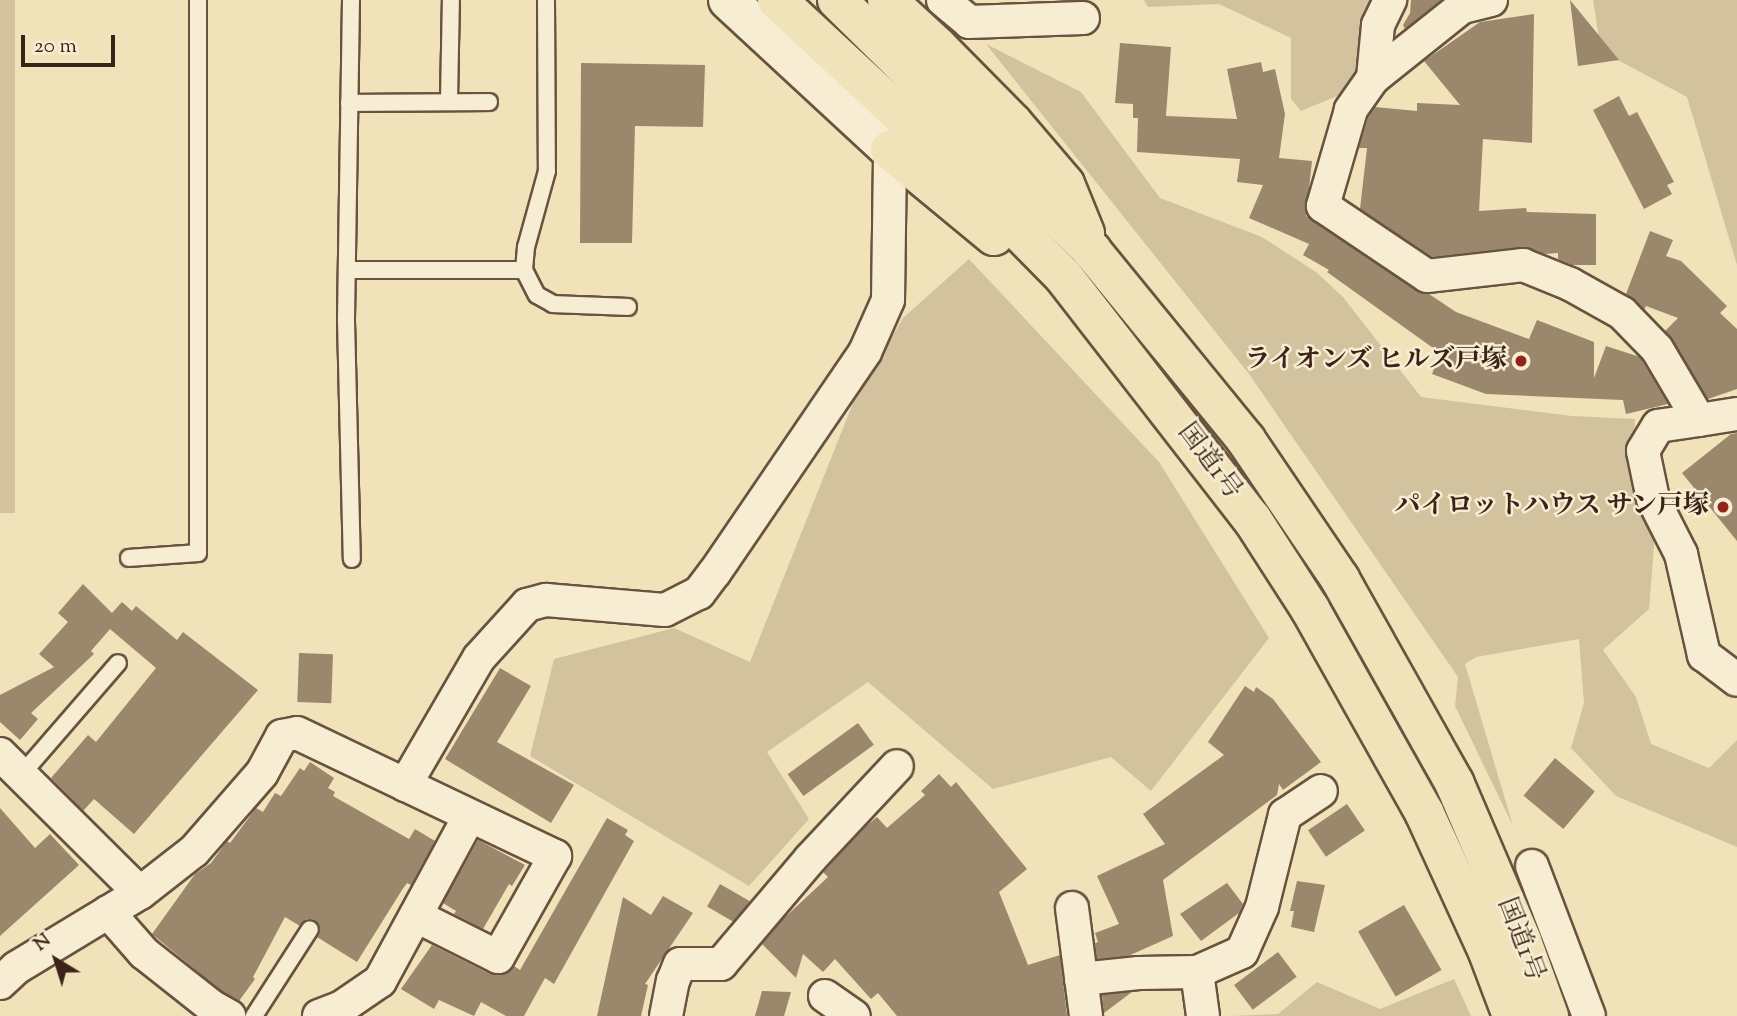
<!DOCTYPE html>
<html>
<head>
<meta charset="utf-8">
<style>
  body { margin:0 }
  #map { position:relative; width:1737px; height:1016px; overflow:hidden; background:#f1e3b9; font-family:"Sorts Mill Goudy","Noto Serif JP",serif }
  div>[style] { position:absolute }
  .green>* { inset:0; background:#d2c29e; transform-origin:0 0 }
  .building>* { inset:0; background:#9a876c; transform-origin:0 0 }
  .roads { filter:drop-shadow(2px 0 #695340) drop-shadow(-2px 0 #695340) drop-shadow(0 2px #695340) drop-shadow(0 -2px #695340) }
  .service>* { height:16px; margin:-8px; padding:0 8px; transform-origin:8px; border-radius:8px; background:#f6edd2 }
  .minor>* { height:32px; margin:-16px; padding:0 16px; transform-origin:16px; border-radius:16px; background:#f6edd2 }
  .tertiary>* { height:38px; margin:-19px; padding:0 19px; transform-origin:19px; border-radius:19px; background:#f6edd2 }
  .trunk>* { height:38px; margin:-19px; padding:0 19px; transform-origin:19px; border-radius:19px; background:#f1e3b9 }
  .dots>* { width:19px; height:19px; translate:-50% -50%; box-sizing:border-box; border:4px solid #f6edd2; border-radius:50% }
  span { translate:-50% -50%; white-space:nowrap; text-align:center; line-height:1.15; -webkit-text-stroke:5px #f6edd2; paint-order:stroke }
  .poi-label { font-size:26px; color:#3c2318; font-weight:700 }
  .right { translate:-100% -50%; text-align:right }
  .street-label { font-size:26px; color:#3c2318 }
  .north { position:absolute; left:21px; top:925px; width:70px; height:70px; -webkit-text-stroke:5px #f6edd2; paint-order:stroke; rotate:322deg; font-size:19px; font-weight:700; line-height:28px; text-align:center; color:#3c2318 }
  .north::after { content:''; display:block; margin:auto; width:24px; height:32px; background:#3c2318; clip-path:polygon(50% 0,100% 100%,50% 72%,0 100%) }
  .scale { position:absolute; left:21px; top:35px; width:94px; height:32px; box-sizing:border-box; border:4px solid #3c2318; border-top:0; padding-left:9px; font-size:21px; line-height:24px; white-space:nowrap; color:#3c2318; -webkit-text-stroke:5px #f6edd2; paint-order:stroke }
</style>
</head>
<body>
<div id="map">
  <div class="green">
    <div style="left:0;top:0;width:15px;height:513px"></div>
    <div style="clip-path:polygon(1144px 0,1383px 0,1347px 92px,1301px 111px,1291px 99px,1291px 38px,1219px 4px,1148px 7px)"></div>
    <div style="clip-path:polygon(1593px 0,1737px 0,1737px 265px,1687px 97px,1601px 51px)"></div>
    <div style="clip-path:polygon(986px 44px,1081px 92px,1160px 198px,1262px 237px,1316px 272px,1343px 297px,1421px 397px,1572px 416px,1635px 419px,1632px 479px,1655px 533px,1649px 609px,1603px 650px,1636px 697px,1651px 744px,1709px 768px,1737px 740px,1737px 847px,1616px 796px,1571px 748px,1584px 703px,1579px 639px,1476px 657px,1465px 664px,1513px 826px,1455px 706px,1458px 677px,1249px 374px)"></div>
    <div style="clip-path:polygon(969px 259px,1159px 462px,1269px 638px,1151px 791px,1111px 757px,993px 789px,868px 682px,767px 752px,809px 819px,749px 886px,530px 756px,554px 659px,674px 628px,750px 662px,853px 403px,903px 318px)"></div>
    <div style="clip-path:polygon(1454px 979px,1471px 1016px,1232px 1016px,1278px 1014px,1317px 982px,1380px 1009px)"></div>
  </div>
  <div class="building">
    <div style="clip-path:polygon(1411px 0,1441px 0,1405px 29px,1403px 25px,1410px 13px)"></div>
    <div style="clip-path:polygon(1570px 0,1619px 60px,1578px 66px)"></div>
    <div style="clip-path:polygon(1534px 14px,1532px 143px,1483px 139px,1479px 211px,1526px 208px,1527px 212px,1596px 214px,1596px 265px,1572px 265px,1558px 259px,1558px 253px,1545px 254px,1522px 247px,1432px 257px,1360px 209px,1367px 148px,1359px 148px,1368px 118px,1375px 107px,1417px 111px,1417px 103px,1460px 105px,1424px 61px,1480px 22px)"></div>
    <div style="clip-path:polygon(1120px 43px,1171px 47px,1166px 116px,1237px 119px,1227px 69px,1261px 62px,1263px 72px,1275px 69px,1285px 114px,1279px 158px,1312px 161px,1306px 216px,1417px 291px,1429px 294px,1456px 312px,1529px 339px,1537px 320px,1594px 342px,1594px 378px,1606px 346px,1640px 357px,1668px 404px,1626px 414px,1623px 400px,1486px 394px,1432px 374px,1440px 353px,1327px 272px,1329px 270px,1303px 255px,1309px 244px,1249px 218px,1263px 185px,1237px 182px,1240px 159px,1137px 152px,1138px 118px,1133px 118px,1133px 104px,1115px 103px)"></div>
    <div style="clip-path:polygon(581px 63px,705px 65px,703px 127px,635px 126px,632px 243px,580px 243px)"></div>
    <div style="clip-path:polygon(1619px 96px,1629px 116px,1637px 112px,1674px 182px,1667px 185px,1672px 194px,1644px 209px,1593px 110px)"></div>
    <div style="clip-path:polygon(1650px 231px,1673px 240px,1666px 256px,1681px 261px,1727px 306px,1720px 313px,1737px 329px,1737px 389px,1708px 399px,1665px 331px,1678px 318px,1646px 306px,1644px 310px,1626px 294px)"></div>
    <div style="clip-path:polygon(1737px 433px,1737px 541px,1682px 473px,1731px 434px)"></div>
    <div style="clip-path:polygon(83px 584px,112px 613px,122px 602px,132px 611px,136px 606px,177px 640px,183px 632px,258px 690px,134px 834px,94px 799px,83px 811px,51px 778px,88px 735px,96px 742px,156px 668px,110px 629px,91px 651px,94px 654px,31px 713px,38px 719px,20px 740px,0 722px,0 695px,54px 667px,39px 654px,68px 622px,58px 613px)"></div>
    <div style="left:299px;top:653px;width:34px;height:49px;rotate:2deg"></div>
    <div style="clip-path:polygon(500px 668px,531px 686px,497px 742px,574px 785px,551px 823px,445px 759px)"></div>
    <div style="clip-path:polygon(1245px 686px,1254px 692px,1256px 687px,1273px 699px,1321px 762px,1283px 790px,1279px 784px,1277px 795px,1163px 880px,1173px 936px,1128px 956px,1097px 959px,1095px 943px,1098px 942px,1095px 933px,1119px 924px,1097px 876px,1165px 844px,1143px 814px,1224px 755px,1208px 742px)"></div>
    <div style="left:858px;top:723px;width:27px;height:87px;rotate:54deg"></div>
    <div style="left:1555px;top:758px;width:52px;height:49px;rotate:40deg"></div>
    <div style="clip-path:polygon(310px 762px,334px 778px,328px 788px,335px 792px,333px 796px,409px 839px,415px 829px,435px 841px,411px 885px,407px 883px,402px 890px,357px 962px,317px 937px,320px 929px,315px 920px,306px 919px,300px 926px,285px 917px,253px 977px,255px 979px,239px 1001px,221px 991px,152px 934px,195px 874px,211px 863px,227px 841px,230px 843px,256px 808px,263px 812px,275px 793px,281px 796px,300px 768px,304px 771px)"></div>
    <div style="clip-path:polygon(939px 774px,951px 787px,956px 782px,1027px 869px,999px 892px,1028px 965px,1060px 955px,1067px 1016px,897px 1016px,878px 993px,871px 999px,835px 959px,823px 972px,803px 954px,796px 978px,762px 944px,782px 920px,828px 877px,823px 872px,865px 827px,877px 817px,887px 828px,925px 795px,921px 791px)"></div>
    <div style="left:1347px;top:804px;width:32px;height:47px;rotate:56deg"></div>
    <div style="clip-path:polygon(0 808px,35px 848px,50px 834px,79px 865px,0 936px)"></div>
    <div style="clip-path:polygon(607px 818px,628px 830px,625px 835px,634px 841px,554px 984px,545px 978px,524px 1016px,506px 1016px,481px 1002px,474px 1016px,439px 1000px,434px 1009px,401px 989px,432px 945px,490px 974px,507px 973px,514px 966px,520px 970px)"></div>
    <div style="clip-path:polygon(478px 840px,525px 865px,512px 886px,509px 884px,483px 929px,454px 914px,456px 911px,443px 903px)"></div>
    <div style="clip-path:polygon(1297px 881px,1325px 885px,1314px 932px,1291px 927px,1294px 911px,1290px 911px)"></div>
    <div style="clip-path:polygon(1227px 883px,1243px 904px,1239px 913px,1201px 941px,1180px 914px)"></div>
    <div style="left:720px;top:884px;width:34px;height:26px;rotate:30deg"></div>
    <div style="clip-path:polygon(663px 896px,693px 913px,645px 984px,648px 985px,641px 1016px,597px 1016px,623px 897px,651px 915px)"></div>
    <div style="left:1404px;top:905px;width:75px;height:53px;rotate:60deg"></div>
    <div style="left:1278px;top:952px;width:31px;height:55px;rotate:53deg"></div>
    <div style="clip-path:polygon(762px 991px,791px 992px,784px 1016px,755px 1016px)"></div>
    <div style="clip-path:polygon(1132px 992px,1104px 1013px,1102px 995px)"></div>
  </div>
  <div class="roads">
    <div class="service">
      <div style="left:351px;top:0;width:321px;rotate:90.9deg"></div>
      <div style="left:346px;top:321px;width:238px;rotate:88.6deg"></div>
      <div style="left:546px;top:0;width:171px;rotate:89.7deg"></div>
      <div style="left:547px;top:171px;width:79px;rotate:105.4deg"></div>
      <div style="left:526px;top:247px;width:23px;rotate:95deg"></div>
      <div style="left:524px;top:270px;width:28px;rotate:63deg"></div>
      <div style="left:537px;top:295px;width:18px;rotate:29deg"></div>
      <div style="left:553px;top:304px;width:75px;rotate:2.3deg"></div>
      <div style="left:449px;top:100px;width:100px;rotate:-88.9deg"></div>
      <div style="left:349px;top:103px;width:140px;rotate:-0.4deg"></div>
      <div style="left:347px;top:270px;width:177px"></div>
      <div style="left:129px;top:558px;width:69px;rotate:-4.1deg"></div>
      <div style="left:198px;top:553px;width:553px;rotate:-90deg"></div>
      <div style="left:21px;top:775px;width:148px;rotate:-49.1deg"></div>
      <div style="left:254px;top:1016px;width:103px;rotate:-57.2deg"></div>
    </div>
    <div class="minor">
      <div style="left:943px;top:0;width:34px;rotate:40deg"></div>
      <div style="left:969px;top:22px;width:114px;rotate:-2deg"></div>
      <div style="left:1491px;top:0;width:30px;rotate:166deg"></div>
      <div style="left:1462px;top:7px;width:114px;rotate:141.4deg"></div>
      <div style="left:1373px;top:78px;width:39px;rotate:125deg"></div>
      <div style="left:1351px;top:110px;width:100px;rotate:106.3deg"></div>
      <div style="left:1323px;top:206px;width:125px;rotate:33.9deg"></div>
      <div style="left:1427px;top:276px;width:97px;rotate:-6.5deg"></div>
      <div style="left:1523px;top:265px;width:51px;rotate:22deg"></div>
      <div style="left:1570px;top:284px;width:60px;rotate:29.1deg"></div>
      <div style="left:1622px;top:313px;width:50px;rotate:45.8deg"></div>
      <div style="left:1657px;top:349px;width:82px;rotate:59.4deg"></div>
      <div style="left:1699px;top:420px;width:41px;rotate:171.7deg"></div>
      <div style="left:1658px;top:426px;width:29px;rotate:121deg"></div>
      <div style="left:1643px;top:451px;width:49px;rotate:78.2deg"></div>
      <div style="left:1653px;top:499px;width:62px;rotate:63deg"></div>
      <div style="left:1681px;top:554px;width:104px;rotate:77.2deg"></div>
      <div style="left:1704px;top:655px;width:41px;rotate:37.1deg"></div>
      <div style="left:1373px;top:78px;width:53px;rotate:-84.6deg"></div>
      <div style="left:1378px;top:25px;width:28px;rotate:-64deg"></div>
      <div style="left:1699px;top:420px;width:38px;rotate:-9deg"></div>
      <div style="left:0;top:754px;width:197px;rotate:44.8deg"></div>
      <div style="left:405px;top:785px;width:147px;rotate:-59.8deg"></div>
      <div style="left:479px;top:658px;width:72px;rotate:-47.8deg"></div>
      <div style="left:527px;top:605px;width:20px;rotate:-15deg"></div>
      <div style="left:546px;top:600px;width:119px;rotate:4.8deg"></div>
      <div style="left:665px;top:610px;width:38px;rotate:-27deg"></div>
      <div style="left:699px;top:593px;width:26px;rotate:-53deg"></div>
      <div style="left:715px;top:572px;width:266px;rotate:-55.7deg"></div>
      <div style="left:865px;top:352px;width:57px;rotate:-66.1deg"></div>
      <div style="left:888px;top:300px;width:150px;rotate:-89.2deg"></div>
      <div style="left:1532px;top:866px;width:160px;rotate:69.2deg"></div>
      <div style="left:1072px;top:908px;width:109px;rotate:82.6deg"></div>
      <div style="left:108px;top:912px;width:55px;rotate:48.7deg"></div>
      <div style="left:144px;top:953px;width:85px;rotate:38.3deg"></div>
      <div style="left:211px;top:1006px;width:21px;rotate:29deg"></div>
      <div style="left:1197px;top:972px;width:44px;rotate:82.2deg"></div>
      <div style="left:1081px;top:979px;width:58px;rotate:-5.9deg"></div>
      <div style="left:1139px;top:973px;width:58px;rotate:-1deg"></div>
      <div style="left:1197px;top:972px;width:49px;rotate:-24deg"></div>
      <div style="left:1242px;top:952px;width:49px;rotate:-66deg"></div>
      <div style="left:1262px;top:907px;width:95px;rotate:-76deg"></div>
      <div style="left:1285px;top:815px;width:43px;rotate:-33.7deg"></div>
      <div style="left:0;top:983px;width:22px;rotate:-43deg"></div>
      <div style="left:16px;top:968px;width:145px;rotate:-31.2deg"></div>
      <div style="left:140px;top:893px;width:68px;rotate:-37.9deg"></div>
      <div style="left:194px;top:851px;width:103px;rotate:-48.9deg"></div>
      <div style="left:262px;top:773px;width:42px;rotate:-61.6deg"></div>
      <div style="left:282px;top:736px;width:15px;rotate:-11deg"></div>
      <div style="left:297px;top:733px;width:286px;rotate:25.5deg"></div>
      <div style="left:555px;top:856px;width:116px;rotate:119.4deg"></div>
      <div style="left:498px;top:957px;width:92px;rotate:-153.4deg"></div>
      <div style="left:825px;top:996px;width:35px;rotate:35deg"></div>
      <div style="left:319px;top:1016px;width:25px;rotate:-21deg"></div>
      <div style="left:342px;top:1007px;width:46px;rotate:-34.4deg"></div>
      <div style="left:380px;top:981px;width:187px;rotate:-61.5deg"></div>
      <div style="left:666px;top:1016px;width:36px;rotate:-79deg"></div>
      <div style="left:673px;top:981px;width:18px;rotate:-68deg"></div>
      <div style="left:680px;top:964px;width:41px"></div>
      <div style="left:721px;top:964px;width:138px;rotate:-49.7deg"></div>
      <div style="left:810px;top:859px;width:127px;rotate:-46.9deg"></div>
    </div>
    <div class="tertiary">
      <div style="left:728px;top:0;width:221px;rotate:42.8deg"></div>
    </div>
    <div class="trunk">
      <div style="left:777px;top:0;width:217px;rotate:42.8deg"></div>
      <div style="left:936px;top:147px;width:182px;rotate:45.4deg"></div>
      <div style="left:1064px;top:277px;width:306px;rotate:52.2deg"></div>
      <div style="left:1252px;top:519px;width:107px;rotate:57.2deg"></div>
      <div style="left:1310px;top:609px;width:233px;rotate:60.7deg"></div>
      <div style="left:1424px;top:812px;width:154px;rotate:65.4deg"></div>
      <div style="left:1488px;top:952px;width:68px;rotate:69.4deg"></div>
      <div style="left:837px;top:0;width:358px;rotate:44.5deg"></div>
      <div style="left:1092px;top:251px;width:244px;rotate:50.8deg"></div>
      <div style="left:1246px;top:440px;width:168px;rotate:55.9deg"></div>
      <div style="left:1340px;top:579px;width:233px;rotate:60.7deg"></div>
      <div style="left:1454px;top:782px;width:173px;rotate:66.8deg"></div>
      <div style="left:1522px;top:941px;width:80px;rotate:70.2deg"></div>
      <div style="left:887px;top:0;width:68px;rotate:42.6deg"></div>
      <div style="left:937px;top:46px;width:108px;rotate:45.4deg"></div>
      <div style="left:1013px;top:123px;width:80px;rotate:49.6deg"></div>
      <div style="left:1065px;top:184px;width:53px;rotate:67.8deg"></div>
      <div style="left:890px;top:150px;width:135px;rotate:39.6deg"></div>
    </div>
  </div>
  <div class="dots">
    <div style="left:1521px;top:361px;background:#8f2418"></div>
    <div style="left:1723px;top:507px;background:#8f2418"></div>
  </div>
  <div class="poi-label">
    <span class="right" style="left:1507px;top:361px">ライオンズ ヒルズ戸塚</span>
    <span class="right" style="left:1709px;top:507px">パイロットハウス サン戸塚</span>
  </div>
  <div class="street-label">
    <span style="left:1209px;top:462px;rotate:53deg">国道1号</span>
    <span style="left:1520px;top:940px;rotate:69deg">国道1号</span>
  </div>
  <div class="north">N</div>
  <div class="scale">20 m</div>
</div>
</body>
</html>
